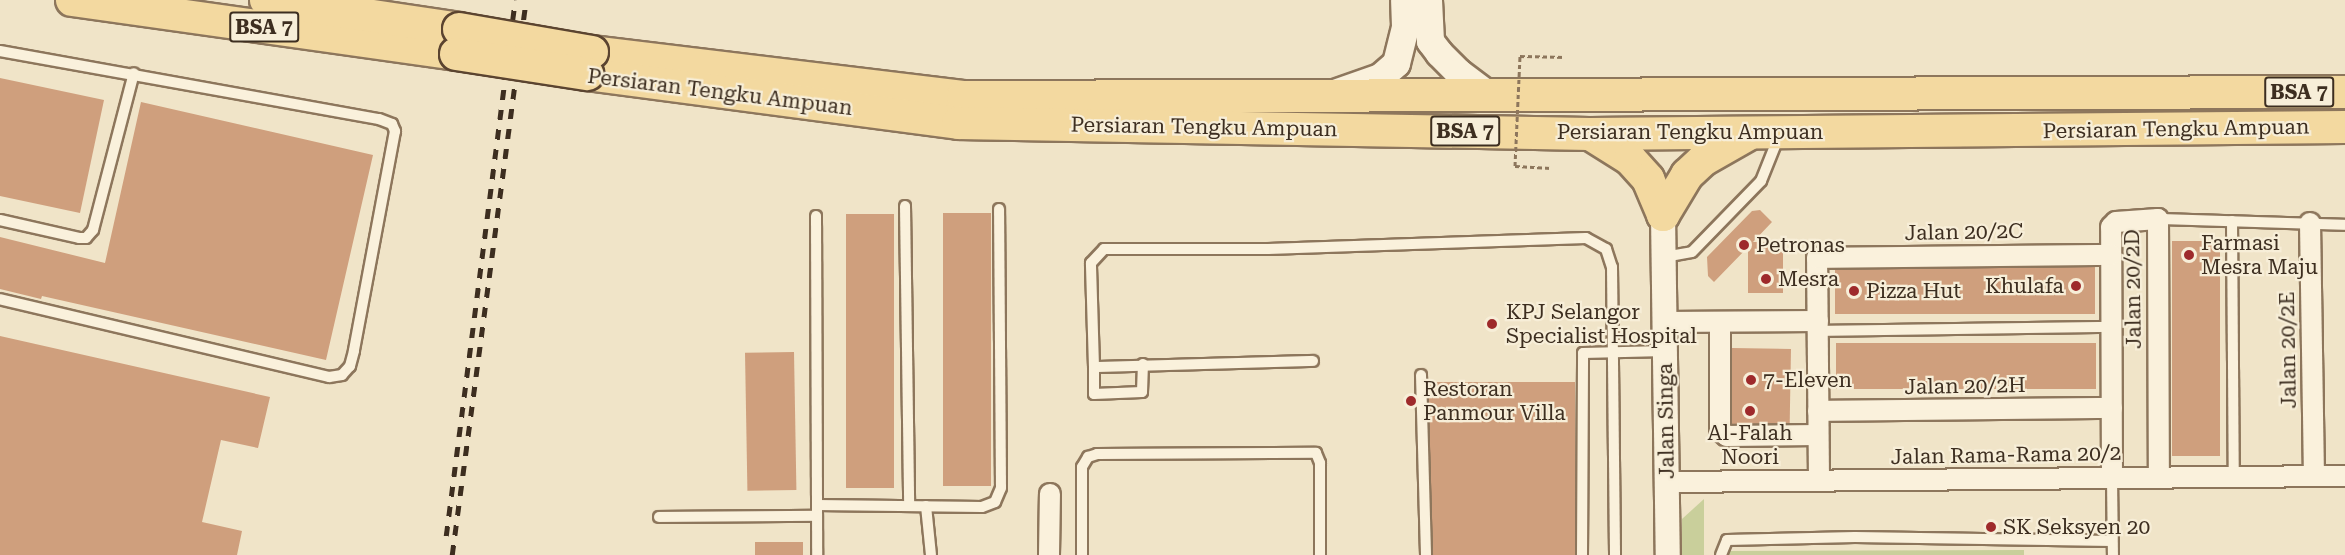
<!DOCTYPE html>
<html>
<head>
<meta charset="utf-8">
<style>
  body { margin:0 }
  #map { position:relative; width:2345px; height:555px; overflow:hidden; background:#f0e4c8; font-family:"Roboto Serif",serif }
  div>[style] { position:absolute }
  .green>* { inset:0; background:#c9cf9b }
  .building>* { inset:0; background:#cf9f7d; transform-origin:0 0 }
  .path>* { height:3px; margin-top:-1.5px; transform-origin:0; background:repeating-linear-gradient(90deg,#8d765c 0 4.5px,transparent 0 7.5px) }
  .roads { filter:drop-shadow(2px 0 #8d765c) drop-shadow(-2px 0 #8d765c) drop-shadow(0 2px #8d765c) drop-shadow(0 -2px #8d765c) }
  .service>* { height:10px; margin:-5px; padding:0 5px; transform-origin:5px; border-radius:5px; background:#faf1dc }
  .minor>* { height:20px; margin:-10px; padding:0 10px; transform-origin:10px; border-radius:10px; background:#faf1dc }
  .tertiary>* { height:24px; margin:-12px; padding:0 12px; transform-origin:12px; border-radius:12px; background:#faf1dc }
  .secondary>* { height:27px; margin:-13.5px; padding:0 13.5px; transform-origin:13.5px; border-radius:13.5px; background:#faf1dc }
  .primary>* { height:32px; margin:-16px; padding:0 16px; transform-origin:16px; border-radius:16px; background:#f3d9a0 }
  .rail>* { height:4.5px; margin-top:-2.25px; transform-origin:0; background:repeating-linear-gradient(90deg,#3d2e20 0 10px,transparent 0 20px) }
  .path-bridge>* { height:3px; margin-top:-1.5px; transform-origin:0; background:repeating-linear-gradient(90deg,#8d765c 0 4.5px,transparent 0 7.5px) }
  .bridges { filter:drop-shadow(2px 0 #5b4430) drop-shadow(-2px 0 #5b4430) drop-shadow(0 2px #5b4430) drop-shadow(0 -2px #5b4430) }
  .primary-bridge>* { height:32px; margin:-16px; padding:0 16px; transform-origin:16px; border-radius:16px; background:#f3d9a0 }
  .dots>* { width:16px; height:16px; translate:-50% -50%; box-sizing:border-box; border:3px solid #f7eed8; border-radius:50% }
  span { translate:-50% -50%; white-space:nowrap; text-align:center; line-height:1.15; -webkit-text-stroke:4.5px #f7eed8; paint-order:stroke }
  .shield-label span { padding:2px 4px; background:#f7eed8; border:2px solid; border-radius:4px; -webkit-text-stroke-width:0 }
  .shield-label { font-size:20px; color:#3d2e20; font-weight:700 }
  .street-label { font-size:21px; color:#3d2e20 }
  .poi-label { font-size:21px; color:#3d2e20 }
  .left { translate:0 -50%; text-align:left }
  .right { translate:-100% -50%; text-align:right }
</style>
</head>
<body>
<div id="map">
  <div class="green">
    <div style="clip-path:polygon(1704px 499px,1704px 555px,1682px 555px,1682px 519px)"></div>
    <div style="clip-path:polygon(2024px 550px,2024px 555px,1727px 555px,1727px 551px)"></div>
  </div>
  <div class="building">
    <div style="clip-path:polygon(0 78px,104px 100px,80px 213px,0 196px)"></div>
    <div style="clip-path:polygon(141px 102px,373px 155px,326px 360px,42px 296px,41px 299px,0 289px,0 237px,105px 263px)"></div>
    <div style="clip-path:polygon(1760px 210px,1772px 222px,1753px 242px,1783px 242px,1783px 293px,1748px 293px,1748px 247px,1714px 282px,1708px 276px,1707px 257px,1752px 211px)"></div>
    <div style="left:991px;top:213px;width:273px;height:48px;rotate:90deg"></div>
    <div style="left:894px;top:214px;width:274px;height:48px;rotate:90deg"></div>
    <div style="left:2172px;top:241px;width:48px;height:215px"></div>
    <div style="left:2095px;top:267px;width:47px;height:260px;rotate:90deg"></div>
    <div style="clip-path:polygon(0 336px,270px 397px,258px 448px,221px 440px,202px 522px,242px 531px,237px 555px,0 555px)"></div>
    <div style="left:2096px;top:343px;width:46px;height:260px;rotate:90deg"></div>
    <div style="left:1732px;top:348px;width:59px;height:76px;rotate:1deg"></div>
    <div style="left:794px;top:352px;width:138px;height:49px;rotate:89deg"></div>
    <div style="left:1429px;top:382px;width:146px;height:173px"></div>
    <div style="left:803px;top:542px;width:13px;height:48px;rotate:90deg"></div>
  </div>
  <div class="path">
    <div style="left:1520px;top:56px;width:45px;rotate:1.3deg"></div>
    <div style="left:1515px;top:166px;width:36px;rotate:3deg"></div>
  </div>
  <div class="roads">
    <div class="service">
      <div style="left:0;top:51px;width:385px;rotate:10.2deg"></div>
      <div style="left:379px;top:119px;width:14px;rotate:21deg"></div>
      <div style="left:392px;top:124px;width:8px;rotate:67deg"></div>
      <div style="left:395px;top:131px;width:224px;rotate:100.6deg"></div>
      <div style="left:354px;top:351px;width:16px;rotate:105deg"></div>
      <div style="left:350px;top:366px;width:12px;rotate:132deg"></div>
      <div style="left:342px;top:375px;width:13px;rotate:171deg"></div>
      <div style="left:329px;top:377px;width:338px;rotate:-166.7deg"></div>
      <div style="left:905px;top:206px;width:300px;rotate:89.2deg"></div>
      <div style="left:816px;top:216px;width:339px;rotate:89.8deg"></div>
      <div style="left:2158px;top:219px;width:187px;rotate:1.8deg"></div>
      <div style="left:0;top:220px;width:81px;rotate:12.8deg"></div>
      <div style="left:79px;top:238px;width:7px"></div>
      <div style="left:86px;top:238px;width:11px;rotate:-49deg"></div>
      <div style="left:93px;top:230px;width:162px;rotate:-75.4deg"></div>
      <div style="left:2232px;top:221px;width:256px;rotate:89.6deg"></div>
      <div style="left:1664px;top:257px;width:28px;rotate:-10deg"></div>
      <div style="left:1692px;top:252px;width:99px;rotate:-45.8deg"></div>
      <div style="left:1761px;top:181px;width:48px;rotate:-68.2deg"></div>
      <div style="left:1818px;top:331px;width:293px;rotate:-0.8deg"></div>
      <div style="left:1313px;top:361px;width:219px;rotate:178.4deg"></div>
      <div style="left:1094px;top:367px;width:104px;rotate:-91.7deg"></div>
      <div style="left:1091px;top:263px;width:19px;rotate:-47deg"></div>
      <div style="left:1104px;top:249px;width:164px"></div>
      <div style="left:1268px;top:249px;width:318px;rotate:-2deg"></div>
      <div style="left:1586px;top:238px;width:23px;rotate:29deg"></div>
      <div style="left:1606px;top:249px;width:19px;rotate:72deg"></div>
      <div style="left:1612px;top:267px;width:288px;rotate:89.4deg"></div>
      <div style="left:1094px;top:367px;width:27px;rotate:90deg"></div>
      <div style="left:1094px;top:394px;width:48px;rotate:-2.4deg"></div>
      <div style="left:1142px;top:392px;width:28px;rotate:-88deg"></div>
      <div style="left:1421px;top:375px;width:180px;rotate:88.4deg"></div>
      <div style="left:2112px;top:478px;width:77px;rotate:89.3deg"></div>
      <div style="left:817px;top:505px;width:165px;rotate:0.7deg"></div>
      <div style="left:982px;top:507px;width:14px;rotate:-21deg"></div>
      <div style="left:995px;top:502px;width:15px;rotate:-67deg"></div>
      <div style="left:1001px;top:488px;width:279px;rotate:-90.4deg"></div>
      <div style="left:926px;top:506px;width:49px;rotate:84.2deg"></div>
      <div style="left:659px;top:517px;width:158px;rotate:-0.4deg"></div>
      <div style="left:1082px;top:555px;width:88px;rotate:-90deg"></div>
      <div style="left:1082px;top:467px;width:12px;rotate:-59deg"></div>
      <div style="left:1088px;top:457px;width:9px;rotate:-18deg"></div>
      <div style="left:1097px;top:454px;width:219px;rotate:-0.3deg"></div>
      <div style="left:1316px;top:453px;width:11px;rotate:68deg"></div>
      <div style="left:1320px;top:463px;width:92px;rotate:90deg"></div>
      <div style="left:1582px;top:555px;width:202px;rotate:-89.7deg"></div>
      <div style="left:1583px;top:353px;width:82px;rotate:-1.4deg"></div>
      <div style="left:1721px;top:555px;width:16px;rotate:-68deg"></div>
      <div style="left:1727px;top:540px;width:128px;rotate:-1.3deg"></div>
      <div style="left:1855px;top:537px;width:257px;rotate:0.9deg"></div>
    </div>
    <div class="minor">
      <div style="left:2310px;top:223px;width:253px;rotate:89.1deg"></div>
      <div style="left:1665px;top:322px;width:153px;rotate:-0.4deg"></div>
      <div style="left:1720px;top:322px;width:108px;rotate:90deg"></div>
      <div style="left:1720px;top:430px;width:9px;rotate:41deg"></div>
      <div style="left:1727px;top:436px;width:91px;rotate:-0.6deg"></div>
      <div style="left:1818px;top:411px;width:294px;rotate:-0.6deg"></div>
      <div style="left:2112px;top:478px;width:251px;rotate:-90.2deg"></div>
      <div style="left:2111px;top:227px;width:7px;rotate:-45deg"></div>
      <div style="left:2116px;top:222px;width:42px;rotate:-4.1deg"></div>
      <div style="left:2158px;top:219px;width:258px;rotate:89.8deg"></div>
      <div style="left:1819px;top:480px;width:222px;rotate:-90.5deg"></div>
      <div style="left:1817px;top:258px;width:294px;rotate:-0.6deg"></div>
      <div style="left:1667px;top:482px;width:678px;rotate:-0.51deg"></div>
      <div style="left:1049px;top:555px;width:61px;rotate:-89.1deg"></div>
    </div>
    <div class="tertiary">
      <div style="left:1663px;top:215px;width:340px;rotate:89.2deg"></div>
    </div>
    <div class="secondary">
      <div style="left:1428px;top:0;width:41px;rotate:87.2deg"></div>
      <div style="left:1430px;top:41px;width:15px;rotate:53deg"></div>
      <div style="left:1439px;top:53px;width:27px;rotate:45deg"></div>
      <div style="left:1458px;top:72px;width:40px;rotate:37deg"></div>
      <div style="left:1337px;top:92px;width:46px;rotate:-19.2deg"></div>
      <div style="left:1380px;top:77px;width:21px;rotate:-41deg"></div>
      <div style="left:1396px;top:63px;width:38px;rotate:-76deg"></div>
      <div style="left:1405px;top:26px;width:26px;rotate:-92deg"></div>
    </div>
    <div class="primary">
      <div style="left:72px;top:0;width:388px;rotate:8deg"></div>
      <div style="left:266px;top:0;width:195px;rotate:8.5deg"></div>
      <div style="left:592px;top:52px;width:374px;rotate:6.9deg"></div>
      <div style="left:963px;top:97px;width:1382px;rotate:-0.21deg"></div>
      <div style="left:587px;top:74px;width:374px;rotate:7.5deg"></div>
      <div style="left:958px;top:123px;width:632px;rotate:1deg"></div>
      <div style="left:1590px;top:134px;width:755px;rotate:-0.53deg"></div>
      <div style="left:1590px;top:134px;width:47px;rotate:32deg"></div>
      <div style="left:1630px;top:159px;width:27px;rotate:48deg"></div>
      <div style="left:1648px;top:179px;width:39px;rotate:67deg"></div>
      <div style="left:1663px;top:215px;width:47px;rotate:-59deg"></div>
      <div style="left:1687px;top:175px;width:22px;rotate:-43deg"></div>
      <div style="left:1703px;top:160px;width:53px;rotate:-29.5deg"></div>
    </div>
  </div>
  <div class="rail">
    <div style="left:446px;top:536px;width:540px;rotate:-82.66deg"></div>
    <div style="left:452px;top:555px;width:560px;rotate:-82.41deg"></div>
  </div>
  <div class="path-bridge">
    <div style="left:1515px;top:166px;width:110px;rotate:-87.4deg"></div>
  </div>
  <div class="bridges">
    <div class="primary-bridge">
      <div style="left:459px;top:29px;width:135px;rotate:9.8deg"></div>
      <div style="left:456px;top:54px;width:133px;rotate:8.7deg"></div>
    </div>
  </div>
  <div class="dots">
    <div style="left:1744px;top:245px;background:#9e2a2b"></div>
    <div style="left:2189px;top:255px;background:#9e2a2b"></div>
    <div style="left:1766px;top:279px;background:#9e2a2b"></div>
    <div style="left:2076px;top:286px;background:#9e2a2b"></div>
    <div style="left:1854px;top:291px;background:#9e2a2b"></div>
    <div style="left:1492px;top:324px;background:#9e2a2b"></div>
    <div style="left:1751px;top:380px;background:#9e2a2b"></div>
    <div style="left:1411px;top:401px;background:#9e2a2b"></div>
    <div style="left:1750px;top:411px;background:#9e2a2b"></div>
    <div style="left:1991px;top:527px;background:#9e2a2b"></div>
  </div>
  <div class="shield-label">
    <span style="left:264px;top:27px">BSA 7</span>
    <span style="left:2299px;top:92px">BSA 7</span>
    <span style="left:1465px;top:131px">BSA 7</span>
  </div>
  <div class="street-label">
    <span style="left:720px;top:92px;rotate:7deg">Persiaran Tengku Ampuan</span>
    <span style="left:1204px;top:127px;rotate:1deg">Persiaran Tengku Ampuan</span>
    <span style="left:2176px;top:129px;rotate:-1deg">Persiaran Tengku Ampuan</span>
    <span style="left:1690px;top:132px">Persiaran Tengku Ampuan</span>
    <span style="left:1964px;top:232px;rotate:-1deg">Jalan 20/2C</span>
    <span style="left:2133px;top:289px;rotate:-91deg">Jalan 20/2D</span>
    <span style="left:2288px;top:350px;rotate:-91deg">Jalan 20/2E</span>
    <span style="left:1965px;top:386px;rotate:-1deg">Jalan 20/2H</span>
    <span style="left:1666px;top:421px;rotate:-91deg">Jalan Singa</span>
    <span style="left:2006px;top:455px;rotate:-1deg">Jalan Rama-Rama 20/2</span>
  </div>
  <div class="poi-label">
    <span class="left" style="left:2201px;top:255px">Farmasi<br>Mesra Maju</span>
    <span class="left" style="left:1756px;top:245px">Petronas</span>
    <span class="left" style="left:1778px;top:279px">Mesra</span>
    <span class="right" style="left:2064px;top:286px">Khulafa</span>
    <span class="left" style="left:1866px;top:291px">Pizza Hut</span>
    <span class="left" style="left:1506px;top:324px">KPJ Selangor<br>Specialist Hospital</span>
    <span class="left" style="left:1763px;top:380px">7-Eleven</span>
    <span class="left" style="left:1423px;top:401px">Restoran<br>Panmour Villa</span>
    <span style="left:1750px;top:445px">Al-Falah<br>Noori</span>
    <span class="left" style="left:2003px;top:527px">SK Seksyen 20</span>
  </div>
</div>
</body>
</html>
